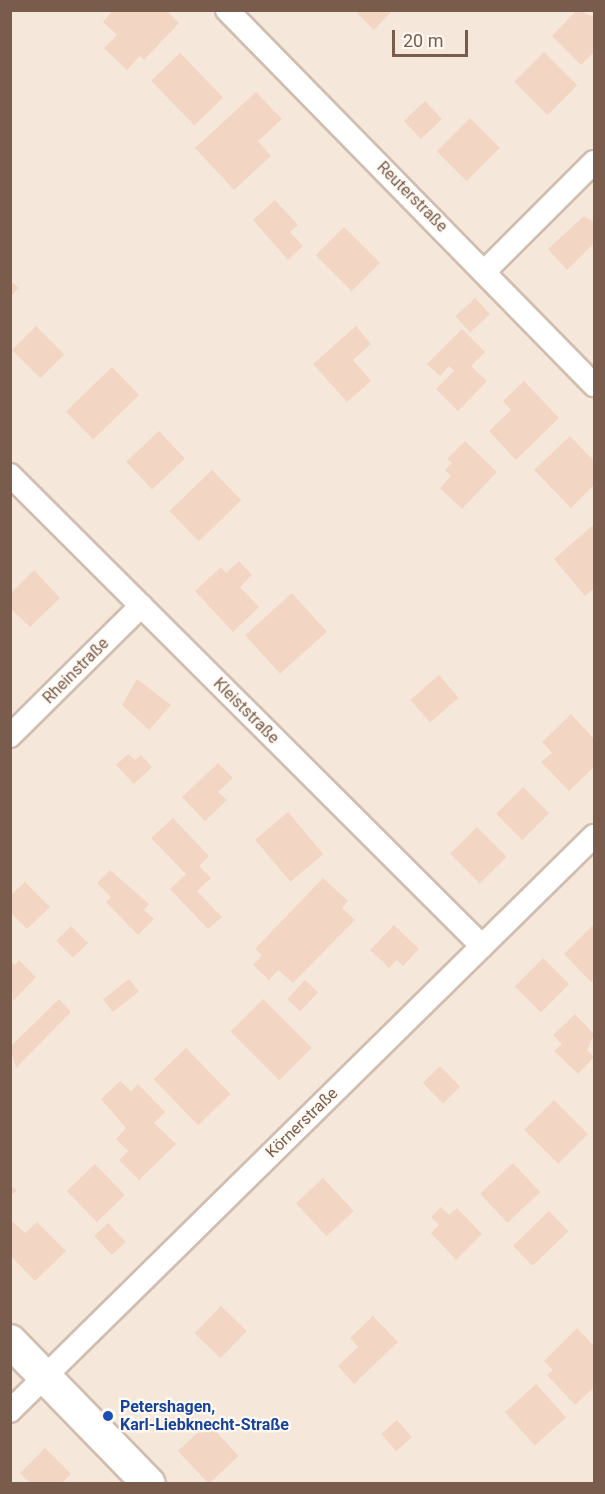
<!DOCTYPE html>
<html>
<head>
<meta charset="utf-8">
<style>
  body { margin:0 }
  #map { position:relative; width:605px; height:1494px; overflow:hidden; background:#fdf6ec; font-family:Roboto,sans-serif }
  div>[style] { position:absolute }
  .residential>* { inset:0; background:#f5e8da; transform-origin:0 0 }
  .building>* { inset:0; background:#f3d5c3; transform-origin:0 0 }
  .roads { filter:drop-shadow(2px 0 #d1beb0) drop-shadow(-2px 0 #d1beb0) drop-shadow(0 2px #d1beb0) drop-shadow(0 -2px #d1beb0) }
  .street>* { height:22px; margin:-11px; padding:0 11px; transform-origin:11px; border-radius:11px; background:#fff }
  .secondary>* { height:32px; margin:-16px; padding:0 16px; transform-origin:16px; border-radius:16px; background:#fff }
  .dots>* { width:16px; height:16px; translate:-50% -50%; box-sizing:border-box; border:3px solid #fffaf3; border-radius:50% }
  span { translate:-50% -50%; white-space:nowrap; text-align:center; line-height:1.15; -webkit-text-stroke:4.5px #fffaf3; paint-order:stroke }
  .street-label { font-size:16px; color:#7a5c4d }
  .transit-label { font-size:16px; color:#164399; font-weight:700 }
  .left { translate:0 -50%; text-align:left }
  .frame { position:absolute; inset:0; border:12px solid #7a5c4d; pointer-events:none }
  .scale { position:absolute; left:392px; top:30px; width:76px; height:27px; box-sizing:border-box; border:3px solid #7a5c4d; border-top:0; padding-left:8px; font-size:18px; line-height:21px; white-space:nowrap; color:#7a5c4d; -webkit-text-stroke:4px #fffaf3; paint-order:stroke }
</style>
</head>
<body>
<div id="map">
  <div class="residential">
    <div style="left:11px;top:11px;width:583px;height:1472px"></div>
  </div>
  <div class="building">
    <div style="clip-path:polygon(113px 10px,166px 10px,179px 23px,144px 60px,140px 56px,127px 70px,104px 48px,117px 35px,103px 22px)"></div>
    <div style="clip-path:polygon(354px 10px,393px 10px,374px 30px)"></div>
    <div style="clip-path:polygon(577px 10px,594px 17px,594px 52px,581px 65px,552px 36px)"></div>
    <div style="left:544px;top:52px;width:47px;height:42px;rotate:45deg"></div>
    <div style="left:180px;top:53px;width:62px;height:40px;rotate:46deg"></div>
    <div style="clip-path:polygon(256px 92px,282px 119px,258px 141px,271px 156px,234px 190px,195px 148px)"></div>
    <div style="left:425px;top:101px;width:25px;height:29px;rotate:47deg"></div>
    <div style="left:470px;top:118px;width:42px;height:47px;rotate:45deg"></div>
    <div style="clip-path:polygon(275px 200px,298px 225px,290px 232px,303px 246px,288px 260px,253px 220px)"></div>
    <div style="clip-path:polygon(584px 216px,594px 222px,594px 243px,567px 270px,548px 249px)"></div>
    <div style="left:344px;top:227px;width:51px;height:40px;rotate:45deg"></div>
    <div style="clip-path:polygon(10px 280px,19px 288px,10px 297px)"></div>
    <div style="left:475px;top:298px;width:22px;height:27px;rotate:47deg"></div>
    <div style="left:36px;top:326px;width:40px;height:34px;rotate:45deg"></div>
    <div style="clip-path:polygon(356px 326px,371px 344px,353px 360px,371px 381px,347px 402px,313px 364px)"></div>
    <div style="clip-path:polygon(462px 329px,485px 352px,471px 366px,487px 381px,458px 411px,436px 389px,454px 371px,449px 366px,440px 376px,427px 364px)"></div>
    <div style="left:112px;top:367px;width:39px;height:64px;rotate:46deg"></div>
    <div style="clip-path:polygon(524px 381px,559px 418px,516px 460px,489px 431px,511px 410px,503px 401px)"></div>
    <div style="left:159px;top:431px;width:38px;height:45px;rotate:47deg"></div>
    <div style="clip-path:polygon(570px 436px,594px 461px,594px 485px,571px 508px,534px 470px)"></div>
    <div style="clip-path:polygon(465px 441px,497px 472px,462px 509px,440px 488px,451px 476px,445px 470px,452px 463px,447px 459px)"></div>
    <div style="left:212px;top:470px;width:42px;height:59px;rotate:46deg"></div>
    <div style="clip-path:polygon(593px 525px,594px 588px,585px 596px,554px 559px)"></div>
    <div style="clip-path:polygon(239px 561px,252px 575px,240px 587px,259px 607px,233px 632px,195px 591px,221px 567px,226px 573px)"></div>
    <div style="clip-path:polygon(34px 570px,60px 598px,30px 627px,10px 608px,10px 594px)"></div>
    <div style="left:292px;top:593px;width:52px;height:63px;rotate:48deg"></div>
    <div style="left:439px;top:675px;width:30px;height:38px;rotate:49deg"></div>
    <div style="clip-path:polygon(137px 679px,171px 705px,149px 730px,122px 705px)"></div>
    <div style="clip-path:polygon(571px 714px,594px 739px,594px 767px,569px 791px,541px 762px,552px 753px,542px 742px)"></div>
    <div style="clip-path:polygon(128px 754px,135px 760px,141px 755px,152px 767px,134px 784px,116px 765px)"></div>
    <div style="clip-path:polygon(218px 763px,233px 778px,218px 792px,227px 800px,205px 821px,182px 797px)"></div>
    <div style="left:523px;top:787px;width:37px;height:38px;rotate:45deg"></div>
    <div style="left:288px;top:812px;width:55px;height:43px;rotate:50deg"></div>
    <div style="clip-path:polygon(173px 818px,209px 856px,199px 866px,211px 878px,197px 891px,222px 917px,208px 929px,170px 889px,186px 874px,151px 838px)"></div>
    <div style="left:477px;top:827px;width:42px;height:38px;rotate:45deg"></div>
    <div style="clip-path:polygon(110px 870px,149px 904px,144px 910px,154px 919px,138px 935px,106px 902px,111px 897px,97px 883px)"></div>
    <div style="clip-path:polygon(323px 878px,348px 901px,342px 908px,355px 920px,293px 983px,278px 970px,269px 980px,253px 965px,262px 955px,255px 949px)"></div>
    <div style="clip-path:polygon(25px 882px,50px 907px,27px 929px,10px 912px,10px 896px)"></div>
    <div style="clip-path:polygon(594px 924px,594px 978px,591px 982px,564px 954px)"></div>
    <div style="clip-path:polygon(394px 925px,419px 949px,403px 966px,397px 960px,389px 968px,370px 950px)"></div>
    <div style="left:71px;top:926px;width:24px;height:21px;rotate:45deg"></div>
    <div style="left:543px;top:958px;width:37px;height:40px;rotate:45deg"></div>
    <div style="clip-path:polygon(10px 960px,15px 965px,19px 960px,36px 977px,13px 1001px)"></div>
    <div style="left:129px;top:979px;width:16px;height:33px;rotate:52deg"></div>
    <div style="left:305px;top:980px;width:18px;height:26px;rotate:43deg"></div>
    <div style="clip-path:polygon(59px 999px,71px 1012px,16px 1068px,10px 1047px)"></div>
    <div style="left:263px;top:999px;width:69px;height:46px;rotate:45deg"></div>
    <div style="clip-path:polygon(575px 1014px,594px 1034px,587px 1050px,594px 1057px,578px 1074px,554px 1051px,562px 1044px,553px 1035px)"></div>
    <div style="left:186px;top:1048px;width:64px;height:45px;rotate:46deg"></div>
    <div style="left:440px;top:1066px;width:29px;height:24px;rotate:46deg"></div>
    <div style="clip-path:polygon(120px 1081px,131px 1091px,138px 1084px,165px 1112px,154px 1123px,176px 1144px,139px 1180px,119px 1160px,128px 1151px,116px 1139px,126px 1128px,101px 1099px)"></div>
    <div style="left:554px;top:1100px;width:48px;height:42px;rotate:45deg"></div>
    <div style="left:513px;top:1163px;width:40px;height:45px;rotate:47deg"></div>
    <div style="left:95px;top:1164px;width:43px;height:39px;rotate:46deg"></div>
    <div style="left:323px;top:1178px;width:45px;height:37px;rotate:47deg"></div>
    <div style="clip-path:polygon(10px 1185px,17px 1191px,10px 1196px)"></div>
    <div style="clip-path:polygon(441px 1207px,449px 1215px,457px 1208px,482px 1234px,456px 1260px,431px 1233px,439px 1225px,431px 1217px)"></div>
    <div style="left:549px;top:1211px;width:28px;height:50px;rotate:46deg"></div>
    <div style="clip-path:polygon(10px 1219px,25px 1233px,37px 1222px,66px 1251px,35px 1281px,10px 1255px)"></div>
    <div style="left:108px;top:1223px;width:26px;height:19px;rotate:47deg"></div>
    <div style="left:221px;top:1306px;width:36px;height:38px;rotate:44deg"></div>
    <div style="clip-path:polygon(373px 1316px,398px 1342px,354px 1384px,338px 1366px,358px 1347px,350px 1338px)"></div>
    <div style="clip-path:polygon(577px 1328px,594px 1346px,594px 1387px,575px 1405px,547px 1375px,553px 1370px,544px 1361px)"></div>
    <div style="left:536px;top:1384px;width:45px;height:42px;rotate:48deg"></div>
    <div style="left:397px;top:1420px;width:23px;height:21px;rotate:49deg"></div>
    <div style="left:208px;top:1423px;width:45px;height:41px;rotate:47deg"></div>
    <div style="clip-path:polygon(45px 1448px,71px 1474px,61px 1484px,31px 1484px,20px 1473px)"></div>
  </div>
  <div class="roads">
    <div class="street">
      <div style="left:227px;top:10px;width:525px;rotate:45.62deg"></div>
      <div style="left:485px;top:271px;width:154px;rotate:-45deg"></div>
      <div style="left:10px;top:475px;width:667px;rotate:44.94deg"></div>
      <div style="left:10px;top:736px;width:185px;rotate:-44.8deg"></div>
      <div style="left:10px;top:1411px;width:820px;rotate:-44.56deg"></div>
    </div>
    <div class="secondary">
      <div style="left:10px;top:1341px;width:199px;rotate:45.8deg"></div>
    </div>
  </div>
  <div class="dots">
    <div style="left:108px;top:1416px;background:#1a4fb4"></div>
  </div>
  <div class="street-label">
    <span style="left:412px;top:197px;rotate:45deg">Reuterstraße</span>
    <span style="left:76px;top:671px;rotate:-45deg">Rheinstraße</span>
    <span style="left:246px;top:711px;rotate:45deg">Kleiststraße</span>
    <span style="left:302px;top:1123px;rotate:-44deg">Körnerstraße</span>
  </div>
  <div class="transit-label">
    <span class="left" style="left:120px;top:1416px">Petershagen,<br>Karl-Liebknecht-Straße</span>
  </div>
  <div class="frame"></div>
  <div class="scale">20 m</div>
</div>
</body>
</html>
